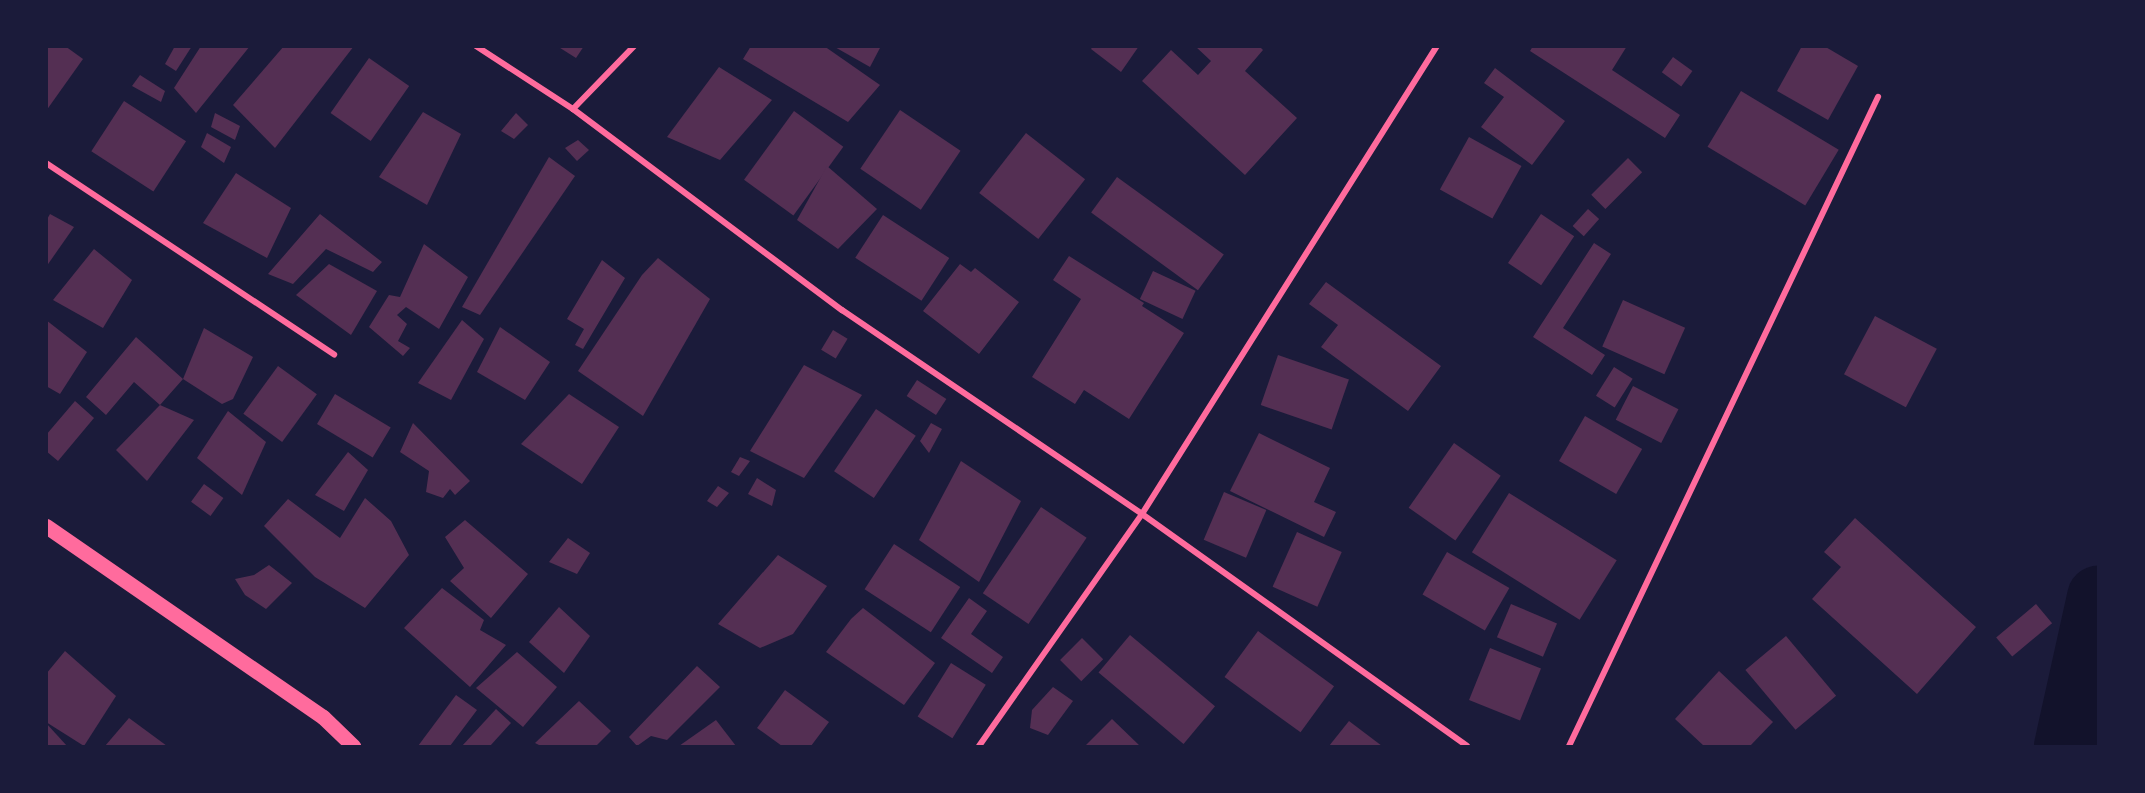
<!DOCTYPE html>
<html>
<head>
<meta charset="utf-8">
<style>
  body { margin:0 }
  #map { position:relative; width:2145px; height:793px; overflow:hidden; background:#1b1b3a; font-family:"DejaVu Sans",sans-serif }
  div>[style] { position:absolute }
  .river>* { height:62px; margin:-31px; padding:0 31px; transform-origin:31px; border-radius:31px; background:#12122b }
  .building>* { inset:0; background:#542f53; transform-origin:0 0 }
  .minor>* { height:6px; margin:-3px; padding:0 3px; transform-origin:3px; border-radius:3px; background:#ff6b9d }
  .primary>* { height:15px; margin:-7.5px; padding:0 7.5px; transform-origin:7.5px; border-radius:7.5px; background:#ff6b9d }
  span { translate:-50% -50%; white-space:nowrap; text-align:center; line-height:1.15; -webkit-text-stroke:4.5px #1b1b3a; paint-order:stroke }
  .frame { position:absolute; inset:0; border:48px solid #1b1b3a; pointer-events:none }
</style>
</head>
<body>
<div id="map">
  <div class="river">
    <div style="left:2065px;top:746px;width:153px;rotate:-77.5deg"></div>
  </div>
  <div class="building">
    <div style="clip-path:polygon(46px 46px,65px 46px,83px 59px,46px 111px)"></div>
    <div style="clip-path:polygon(175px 46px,192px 46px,176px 71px,165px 64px)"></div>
    <div style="clip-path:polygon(201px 46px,250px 46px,196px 113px,174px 88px)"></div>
    <div style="clip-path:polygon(284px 46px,354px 46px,275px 148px,233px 105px)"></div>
    <div style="clip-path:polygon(557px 46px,584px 46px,576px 58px)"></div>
    <div style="clip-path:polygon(751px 46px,824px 46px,880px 85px,848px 122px,743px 59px)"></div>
    <div style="clip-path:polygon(833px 46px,881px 46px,870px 67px)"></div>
    <div style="clip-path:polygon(1093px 46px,1139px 46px,1121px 72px,1091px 49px)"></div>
    <div style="clip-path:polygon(1195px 46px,1259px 46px,1263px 50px,1245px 71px,1297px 118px,1245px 175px,1142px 81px,1171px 50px,1198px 75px,1211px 61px)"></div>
    <div style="clip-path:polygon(1533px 46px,1627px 46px,1612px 70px,1680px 115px,1665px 138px,1530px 51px)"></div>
    <div style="clip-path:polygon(1802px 46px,1824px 46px,1858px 66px,1828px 120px,1777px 91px)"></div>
    <div style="left:1673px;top:57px;width:24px;height:19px;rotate:36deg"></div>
    <div style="left:369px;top:58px;width:49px;height:67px;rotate:35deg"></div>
    <div style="clip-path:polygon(719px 67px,772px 100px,720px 160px,667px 137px)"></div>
    <div style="clip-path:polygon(1495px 68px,1565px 121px,1532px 165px,1481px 127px,1504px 97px,1484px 83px)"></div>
    <div style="clip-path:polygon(140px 75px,165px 91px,161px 102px,132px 86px)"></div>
    <div style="left:1741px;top:91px;width:114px;height:65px;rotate:31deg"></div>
    <div style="left:124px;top:101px;width:74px;height:60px;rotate:33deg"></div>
    <div style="left:900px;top:110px;width:73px;height:71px;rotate:34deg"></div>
    <div style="left:794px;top:111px;width:61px;height:85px;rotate:36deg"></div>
    <div style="clip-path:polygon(423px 112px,461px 134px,427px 205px,379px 177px)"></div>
    <div style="clip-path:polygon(215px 113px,240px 126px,235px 140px,211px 127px)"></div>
    <div style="clip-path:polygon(516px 113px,528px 125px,514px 139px,501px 131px)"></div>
    <div style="clip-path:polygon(207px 133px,231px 147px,224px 163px,201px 147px)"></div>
    <div style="left:1026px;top:133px;width:75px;height:76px;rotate:38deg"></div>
    <div style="left:1469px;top:137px;width:60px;height:60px;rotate:29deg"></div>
    <div style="clip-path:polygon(578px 140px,589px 150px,577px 161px,565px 148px)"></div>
    <div style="clip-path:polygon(549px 157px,575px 176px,480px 315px,462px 307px)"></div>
    <div style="left:1628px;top:158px;width:20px;height:52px;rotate:45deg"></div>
    <div style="clip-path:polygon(827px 166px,877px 209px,838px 249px,797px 220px)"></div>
    <div style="clip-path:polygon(236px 173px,291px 208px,267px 258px,203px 223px)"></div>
    <div style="left:1117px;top:177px;width:132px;height:44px;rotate:36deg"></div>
    <div style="left:1588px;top:209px;width:15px;height:23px;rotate:42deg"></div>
    <div style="clip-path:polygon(50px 214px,74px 227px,46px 267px,46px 221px)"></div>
    <div style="clip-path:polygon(320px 214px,382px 262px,373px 272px,326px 249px,293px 284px,268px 274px)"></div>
    <div style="left:1541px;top:214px;width:40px;height:59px;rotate:34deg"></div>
    <div style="left:883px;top:215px;width:79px;height:51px;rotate:33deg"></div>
    <div style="clip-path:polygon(1594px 243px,1611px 254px,1563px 328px,1605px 355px,1592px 375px,1533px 337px)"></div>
    <div style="clip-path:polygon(424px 244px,468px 277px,439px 329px,406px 307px,397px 315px,407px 324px,398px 341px,410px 348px,403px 356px,369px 327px,389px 295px,400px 297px)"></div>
    <div style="clip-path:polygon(94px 249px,132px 280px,103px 328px,53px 300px)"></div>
    <div style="clip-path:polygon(1069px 256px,1144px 303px,1142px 306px,1184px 333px,1129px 419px,1084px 390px,1075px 404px,1032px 377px,1081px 299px,1053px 280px)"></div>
    <div style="clip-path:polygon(658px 258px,710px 299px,643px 416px,578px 371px,642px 275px)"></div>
    <div style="clip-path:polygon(602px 260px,625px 278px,583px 349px,575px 345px,584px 329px,567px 319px)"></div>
    <div style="clip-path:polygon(329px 264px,377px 291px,351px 335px,296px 295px)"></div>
    <div style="clip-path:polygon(960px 264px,971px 272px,975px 268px,1019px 302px,979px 354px,923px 311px)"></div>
    <div style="left:1153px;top:271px;width:47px;height:31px;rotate:25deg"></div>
    <div style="clip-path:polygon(1326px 282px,1441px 366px,1408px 411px,1321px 347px,1338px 325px,1309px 304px)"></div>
    <div style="left:1623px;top:300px;width:68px;height:51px;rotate:24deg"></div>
    <div style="left:1875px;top:316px;width:70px;height:66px;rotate:28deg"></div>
    <div style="clip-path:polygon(46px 320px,87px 352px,60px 394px,46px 386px)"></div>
    <div style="clip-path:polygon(462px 320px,484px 339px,451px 400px,418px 383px)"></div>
    <div style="clip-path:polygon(500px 327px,550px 362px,525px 400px,477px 372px)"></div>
    <div style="clip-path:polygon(204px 328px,253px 357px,233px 399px,222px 404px,183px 379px)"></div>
    <div style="left:833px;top:330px;width:17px;height:23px;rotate:31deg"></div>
    <div style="clip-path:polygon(136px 337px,183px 379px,160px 405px,134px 382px,106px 415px,86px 397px)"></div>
    <div style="left:1278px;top:355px;width:75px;height:53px;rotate:19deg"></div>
    <div style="clip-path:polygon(804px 365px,862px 395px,804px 478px,750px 451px)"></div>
    <div style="left:278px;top:366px;width:48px;height:59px;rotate:36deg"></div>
    <div style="left:1614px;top:367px;width:22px;height:34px;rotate:32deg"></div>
    <div style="left:917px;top:380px;width:35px;height:19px;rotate:33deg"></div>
    <div style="left:1633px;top:386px;width:51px;height:38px;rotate:27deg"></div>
    <div style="left:335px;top:394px;width:65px;height:35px;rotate:31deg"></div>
    <div style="clip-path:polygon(569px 394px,619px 427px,582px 484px,521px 444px)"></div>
    <div style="clip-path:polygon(75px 401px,94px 418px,58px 461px,46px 451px,46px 435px)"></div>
    <div style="clip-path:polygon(160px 405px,194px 420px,147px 481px,116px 450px)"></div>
    <div style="left:876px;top:409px;width:48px;height:75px;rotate:34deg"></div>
    <div style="clip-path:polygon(228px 411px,266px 442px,242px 495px,197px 458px)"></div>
    <div style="left:1585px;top:416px;width:66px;height:52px;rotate:30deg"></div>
    <div style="clip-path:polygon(413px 423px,470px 481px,455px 495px,450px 489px,443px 498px,426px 492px,429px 471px,400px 452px)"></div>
    <div style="clip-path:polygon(931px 423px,942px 429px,929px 453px,920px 441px)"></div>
    <div style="clip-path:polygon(1259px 433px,1330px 468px,1314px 502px,1336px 512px,1324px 537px,1230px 491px)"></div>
    <div style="left:1454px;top:443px;width:57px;height:79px;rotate:35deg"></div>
    <div style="clip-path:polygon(348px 452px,368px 470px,344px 511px,315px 495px)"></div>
    <div style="clip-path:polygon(740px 457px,750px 461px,739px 476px,731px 472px)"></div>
    <div style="clip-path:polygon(961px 461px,1021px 501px,979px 582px,919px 540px)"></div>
    <div style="clip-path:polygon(757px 478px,776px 490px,772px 506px,748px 494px)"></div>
    <div style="left:204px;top:484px;width:24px;height:22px;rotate:36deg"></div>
    <div style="clip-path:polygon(718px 486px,729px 493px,717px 507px,707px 501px)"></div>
    <div style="left:1224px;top:492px;width:46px;height:52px;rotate:23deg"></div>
    <div style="left:1509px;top:493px;width:127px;height:70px;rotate:32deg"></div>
    <div style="clip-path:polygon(365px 498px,391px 521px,409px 555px,365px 608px,315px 577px,264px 526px,288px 499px,340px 538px)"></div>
    <div style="left:1041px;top:507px;width:55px;height:104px;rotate:34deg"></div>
    <div style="clip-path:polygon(1855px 518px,1976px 627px,1917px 694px,1812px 599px,1841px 567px,1824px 552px)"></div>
    <div style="clip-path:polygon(465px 520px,528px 574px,491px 618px,450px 581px,464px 568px,445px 537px)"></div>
    <div style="left:1297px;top:532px;width:49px;height:60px;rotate:24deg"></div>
    <div style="clip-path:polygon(568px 538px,590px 553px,577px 574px,549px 562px)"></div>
    <div style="left:894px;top:544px;width:79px;height:54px;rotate:33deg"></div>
    <div style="left:1447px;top:552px;width:72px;height:49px;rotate:30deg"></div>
    <div style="clip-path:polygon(778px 555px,827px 586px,793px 634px,760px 648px,718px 624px)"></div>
    <div style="clip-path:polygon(269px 565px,292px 583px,266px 609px,245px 595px,235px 579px,254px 575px)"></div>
    <div style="clip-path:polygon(442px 588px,484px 620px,480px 630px,506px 645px,470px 687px,404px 628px)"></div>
    <div style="clip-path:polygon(969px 598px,987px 611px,971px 634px,1003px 657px,992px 673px,941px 638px)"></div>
    <div style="left:1511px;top:604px;width:50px;height:36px;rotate:23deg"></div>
    <div style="left:2036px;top:604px;width:25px;height:52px;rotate:50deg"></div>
    <div style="clip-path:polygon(559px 607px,590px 636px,564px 673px,529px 642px)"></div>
    <div style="clip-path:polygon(863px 608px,935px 663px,904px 705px,826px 652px,851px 619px)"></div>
    <div style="left:1258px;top:631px;width:94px;height:57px;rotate:36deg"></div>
    <div style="left:1130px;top:635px;width:111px;height:49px;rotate:40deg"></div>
    <div style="left:1786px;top:636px;width:78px;height:53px;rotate:50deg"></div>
    <div style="left:1082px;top:638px;width:30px;height:31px;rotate:45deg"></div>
    <div style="left:1490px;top:648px;width:55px;height:56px;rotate:22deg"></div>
    <div style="clip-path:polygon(65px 651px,116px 696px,84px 746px,46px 722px,46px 674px)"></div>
    <div style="clip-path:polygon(517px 652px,557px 687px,523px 727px,476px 688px)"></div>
    <div style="left:951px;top:663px;width:41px;height:63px;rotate:32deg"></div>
    <div style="clip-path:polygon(697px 666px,720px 687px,667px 740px,651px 736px,637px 746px,629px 737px)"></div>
    <div style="clip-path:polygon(1719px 671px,1773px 722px,1750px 746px,1704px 746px,1675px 719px)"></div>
    <div style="clip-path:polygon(1053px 687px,1073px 701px,1048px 735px,1030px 728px,1032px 710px)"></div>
    <div style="clip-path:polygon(785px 690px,829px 722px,811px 746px,782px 746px,757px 728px)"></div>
    <div style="clip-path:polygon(456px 695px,477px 710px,450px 746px,418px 746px)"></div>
    <div style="clip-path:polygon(579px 701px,611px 731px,596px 746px,541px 746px,535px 743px)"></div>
    <div style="clip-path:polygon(496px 709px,511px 723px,490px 746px,462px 746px)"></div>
    <div style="clip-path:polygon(129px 718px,167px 746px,105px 746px)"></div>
    <div style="clip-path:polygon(1112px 719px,1140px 746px,1085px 746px)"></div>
    <div style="clip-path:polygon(716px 720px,736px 746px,679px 746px)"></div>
    <div style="clip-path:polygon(1349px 721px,1382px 746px,1329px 746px)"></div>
    <div style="clip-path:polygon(46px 723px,67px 746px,46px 746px)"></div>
  </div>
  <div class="minor">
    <div style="left:476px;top:46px;width:116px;rotate:33deg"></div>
    <div style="left:573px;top:109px;width:336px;rotate:36.8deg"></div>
    <div style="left:842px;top:310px;width:363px;rotate:34.2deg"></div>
    <div style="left:1142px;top:514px;width:399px;rotate:35.5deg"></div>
    <div style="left:573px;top:109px;width:88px;rotate:-45.9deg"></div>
    <div style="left:46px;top:163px;width:346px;rotate:33.6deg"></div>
    <div style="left:979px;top:746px;width:284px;rotate:-54.9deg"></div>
    <div style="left:1142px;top:514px;width:553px;rotate:-57.78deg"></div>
    <div style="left:1569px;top:746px;width:719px;rotate:-64.54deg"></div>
  </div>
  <div class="primary">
    <div style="left:46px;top:526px;width:336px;rotate:34.6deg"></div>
    <div style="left:323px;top:717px;width:42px;rotate:44deg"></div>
  </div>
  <div class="frame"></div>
</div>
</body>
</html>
